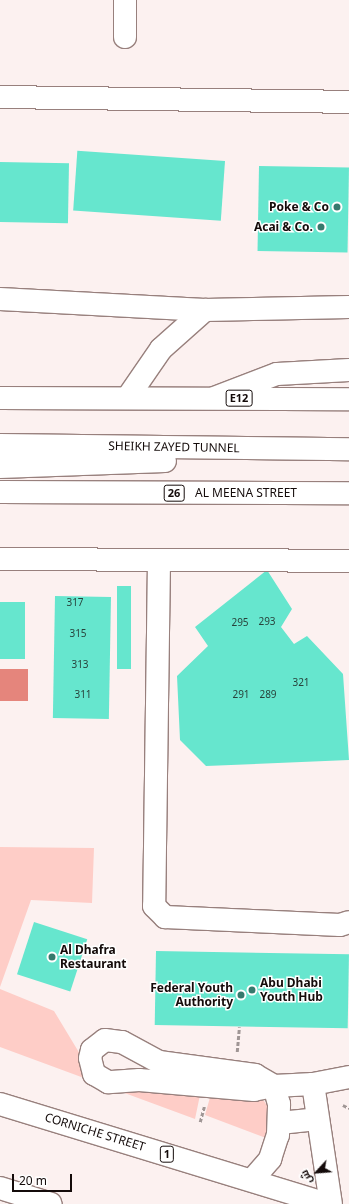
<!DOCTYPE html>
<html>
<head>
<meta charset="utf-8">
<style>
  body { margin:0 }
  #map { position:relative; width:349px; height:1204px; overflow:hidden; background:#fcf1f0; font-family:"Noto Sans",Cairo,sans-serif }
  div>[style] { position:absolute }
  .green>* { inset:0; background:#fecdc7 }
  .water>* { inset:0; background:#e5857c; transform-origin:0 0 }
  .building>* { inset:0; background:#66e6ce; transform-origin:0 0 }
  .path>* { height:2.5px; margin-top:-1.25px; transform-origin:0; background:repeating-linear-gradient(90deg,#a09695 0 4px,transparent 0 6px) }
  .roads { filter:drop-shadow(1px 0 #98807d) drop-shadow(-1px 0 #98807d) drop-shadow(0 1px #98807d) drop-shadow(0 -1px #98807d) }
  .minor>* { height:22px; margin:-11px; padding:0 11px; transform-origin:11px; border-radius:11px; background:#fff }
  .major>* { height:22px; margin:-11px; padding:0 11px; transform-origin:11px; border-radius:11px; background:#fff }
  .highway>* { height:22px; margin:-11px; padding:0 11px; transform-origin:11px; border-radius:11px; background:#fff }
  .dots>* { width:11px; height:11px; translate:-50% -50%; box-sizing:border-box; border:2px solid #fff; border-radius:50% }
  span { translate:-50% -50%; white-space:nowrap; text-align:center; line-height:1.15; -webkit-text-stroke:3px #fff; paint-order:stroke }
  .number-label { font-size:10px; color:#28423b }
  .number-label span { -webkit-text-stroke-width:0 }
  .shield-label span { padding:1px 3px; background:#fff; border:1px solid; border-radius:3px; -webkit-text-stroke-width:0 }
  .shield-label { font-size:11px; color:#140b0a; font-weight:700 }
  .poi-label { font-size:12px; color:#140b0a; font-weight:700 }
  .right { translate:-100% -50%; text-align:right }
  .left { translate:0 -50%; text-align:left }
  .street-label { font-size:12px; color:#140b0a }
  .north { position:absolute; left:297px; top:1152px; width:40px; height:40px; -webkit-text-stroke:3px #fff; paint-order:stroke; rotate:244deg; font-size:11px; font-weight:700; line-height:16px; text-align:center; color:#140b0a }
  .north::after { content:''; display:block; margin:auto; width:14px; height:18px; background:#140b0a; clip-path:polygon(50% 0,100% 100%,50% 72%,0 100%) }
  .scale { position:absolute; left:12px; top:1174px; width:60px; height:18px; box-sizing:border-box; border:2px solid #140b0a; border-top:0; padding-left:5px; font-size:12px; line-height:14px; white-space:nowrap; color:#140b0a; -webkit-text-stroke:3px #fff; paint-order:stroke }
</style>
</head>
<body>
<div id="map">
  <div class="green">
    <div style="clip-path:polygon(0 847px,94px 848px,92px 903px,31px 900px,0 987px)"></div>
    <div style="clip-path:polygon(0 989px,54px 1011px,89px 1069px,200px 1095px,195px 1119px,0 1047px)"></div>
    <div style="clip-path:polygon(211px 1094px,257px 1097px,264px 1101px,272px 1113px,266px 1138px,205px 1115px)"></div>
  </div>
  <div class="water">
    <div style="left:0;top:669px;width:28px;height:32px"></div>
  </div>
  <div class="building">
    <div style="left:225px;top:161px;width:60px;height:148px;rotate:94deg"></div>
    <div style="left:0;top:162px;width:69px;height:60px;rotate:1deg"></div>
    <div style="left:259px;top:166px;width:90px;height:85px;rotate:1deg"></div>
    <div style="clip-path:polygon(267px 570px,292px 609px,281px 627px,294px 644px,307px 636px,343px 674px,349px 760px,206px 766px,180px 740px,177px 676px,208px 646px,195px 627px)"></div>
    <div style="left:117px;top:586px;width:14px;height:83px"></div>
    <div style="left:55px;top:596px;width:56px;height:122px;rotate:1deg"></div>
    <div style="left:0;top:602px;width:25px;height:57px"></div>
    <div style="left:34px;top:922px;width:56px;height:55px;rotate:18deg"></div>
    <div style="left:156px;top:951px;width:193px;height:74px;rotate:1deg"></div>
  </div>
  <div class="path">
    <div style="left:237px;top:1052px;width:25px;rotate:-85deg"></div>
    <div style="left:343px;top:1105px;width:7px;rotate:27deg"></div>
    <div style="left:200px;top:1122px;width:16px;rotate:-75deg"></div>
  </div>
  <div class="roads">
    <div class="minor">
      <div style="left:125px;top:37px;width:37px;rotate:-90deg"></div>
      <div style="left:0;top:97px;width:349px;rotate:0.8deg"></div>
      <div style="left:0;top:299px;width:205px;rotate:3.1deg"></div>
      <div style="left:205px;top:310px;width:144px;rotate:-1.2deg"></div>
      <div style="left:0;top:559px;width:349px;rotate:0.3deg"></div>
      <div style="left:159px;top:561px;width:345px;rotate:90.8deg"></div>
      <div style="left:154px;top:906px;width:16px;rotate:45deg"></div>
      <div style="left:165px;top:917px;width:175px;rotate:2.6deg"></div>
      <div style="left:340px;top:925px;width:9px;rotate:-18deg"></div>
      <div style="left:105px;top:1040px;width:17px;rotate:7deg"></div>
      <div style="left:122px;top:1042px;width:42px;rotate:28.4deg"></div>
      <div style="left:159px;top:1062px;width:97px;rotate:7.7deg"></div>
      <div style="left:255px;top:1075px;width:22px;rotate:30deg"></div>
      <div style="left:274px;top:1086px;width:20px;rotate:169deg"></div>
      <div style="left:254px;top:1090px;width:115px;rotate:-175deg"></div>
      <div style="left:139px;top:1080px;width:31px;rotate:176deg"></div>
      <div style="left:108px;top:1082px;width:16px;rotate:-150deg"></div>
      <div style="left:94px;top:1074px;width:16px;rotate:-104deg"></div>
      <div style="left:90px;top:1058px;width:8px;rotate:-76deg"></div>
      <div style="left:92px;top:1050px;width:16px;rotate:-38deg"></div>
      <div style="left:313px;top:1084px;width:121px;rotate:81.5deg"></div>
      <div style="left:280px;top:1123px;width:37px;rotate:-6deg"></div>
      <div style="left:252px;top:1180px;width:28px;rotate:-49deg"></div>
      <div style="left:270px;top:1159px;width:25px;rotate:-72deg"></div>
      <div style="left:278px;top:1135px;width:31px;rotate:-88deg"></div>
      <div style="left:279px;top:1104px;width:19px;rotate:-106deg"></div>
      <div style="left:274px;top:1086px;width:39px;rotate:-3deg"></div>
      <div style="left:313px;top:1084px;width:37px;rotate:-11deg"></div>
    </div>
    <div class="major">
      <div style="left:214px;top:398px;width:67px;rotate:-20.9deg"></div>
      <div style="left:277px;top:374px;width:72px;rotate:-3.2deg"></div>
      <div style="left:0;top:492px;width:349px;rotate:0.2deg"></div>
    </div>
    <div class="highway">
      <div style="left:128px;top:397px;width:58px;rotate:-55.5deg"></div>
      <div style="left:161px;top:349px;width:59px;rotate:-41.6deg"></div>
      <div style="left:0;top:398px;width:349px;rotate:0.2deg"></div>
      <div style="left:0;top:445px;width:349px;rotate:0.7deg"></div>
      <div style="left:0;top:467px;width:165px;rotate:-2.1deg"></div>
      <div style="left:0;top:1104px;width:342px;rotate:17deg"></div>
      <div style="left:0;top:1188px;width:53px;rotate:17.4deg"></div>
    </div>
  </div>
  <div class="dots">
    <div style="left:337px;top:207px;background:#367a6d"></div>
    <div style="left:321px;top:227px;background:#367a6d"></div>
    <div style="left:52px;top:957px;background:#367a6d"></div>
    <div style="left:252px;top:990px;background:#367a6d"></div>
    <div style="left:241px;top:995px;background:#367a6d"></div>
  </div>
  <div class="number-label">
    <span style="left:75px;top:603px">317</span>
    <span style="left:267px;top:622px">293</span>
    <span style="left:240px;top:623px">295</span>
    <span style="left:78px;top:634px">315</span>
    <span style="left:80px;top:665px">313</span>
    <span style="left:301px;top:683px">321</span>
    <span style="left:83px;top:695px">311</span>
    <span style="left:241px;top:695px">291</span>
    <span style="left:268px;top:695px">289</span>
  </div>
  <div class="shield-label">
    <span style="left:239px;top:398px">E12</span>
    <span style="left:174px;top:493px">26</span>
    <span style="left:167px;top:1154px">1</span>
  </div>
  <div class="poi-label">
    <span class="right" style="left:329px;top:207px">Poke &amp; Co</span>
    <span class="right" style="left:313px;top:227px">Acai &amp; Co.</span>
    <span class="left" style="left:60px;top:957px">Al Dhafra<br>Restaurant</span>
    <span class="left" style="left:260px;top:990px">Abu Dhabi<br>Youth Hub</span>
    <span class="right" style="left:233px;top:995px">Federal Youth<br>Authority</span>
  </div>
  <div class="street-label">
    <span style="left:174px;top:447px;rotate:1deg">SHEIKH ZAYED TUNNEL</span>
    <span style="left:246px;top:493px">AL MEENA STREET</span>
    <span style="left:95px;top:1132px;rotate:17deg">CORNICHE STREET</span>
  </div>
  <div class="north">ش</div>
  <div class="scale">20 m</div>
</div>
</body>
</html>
